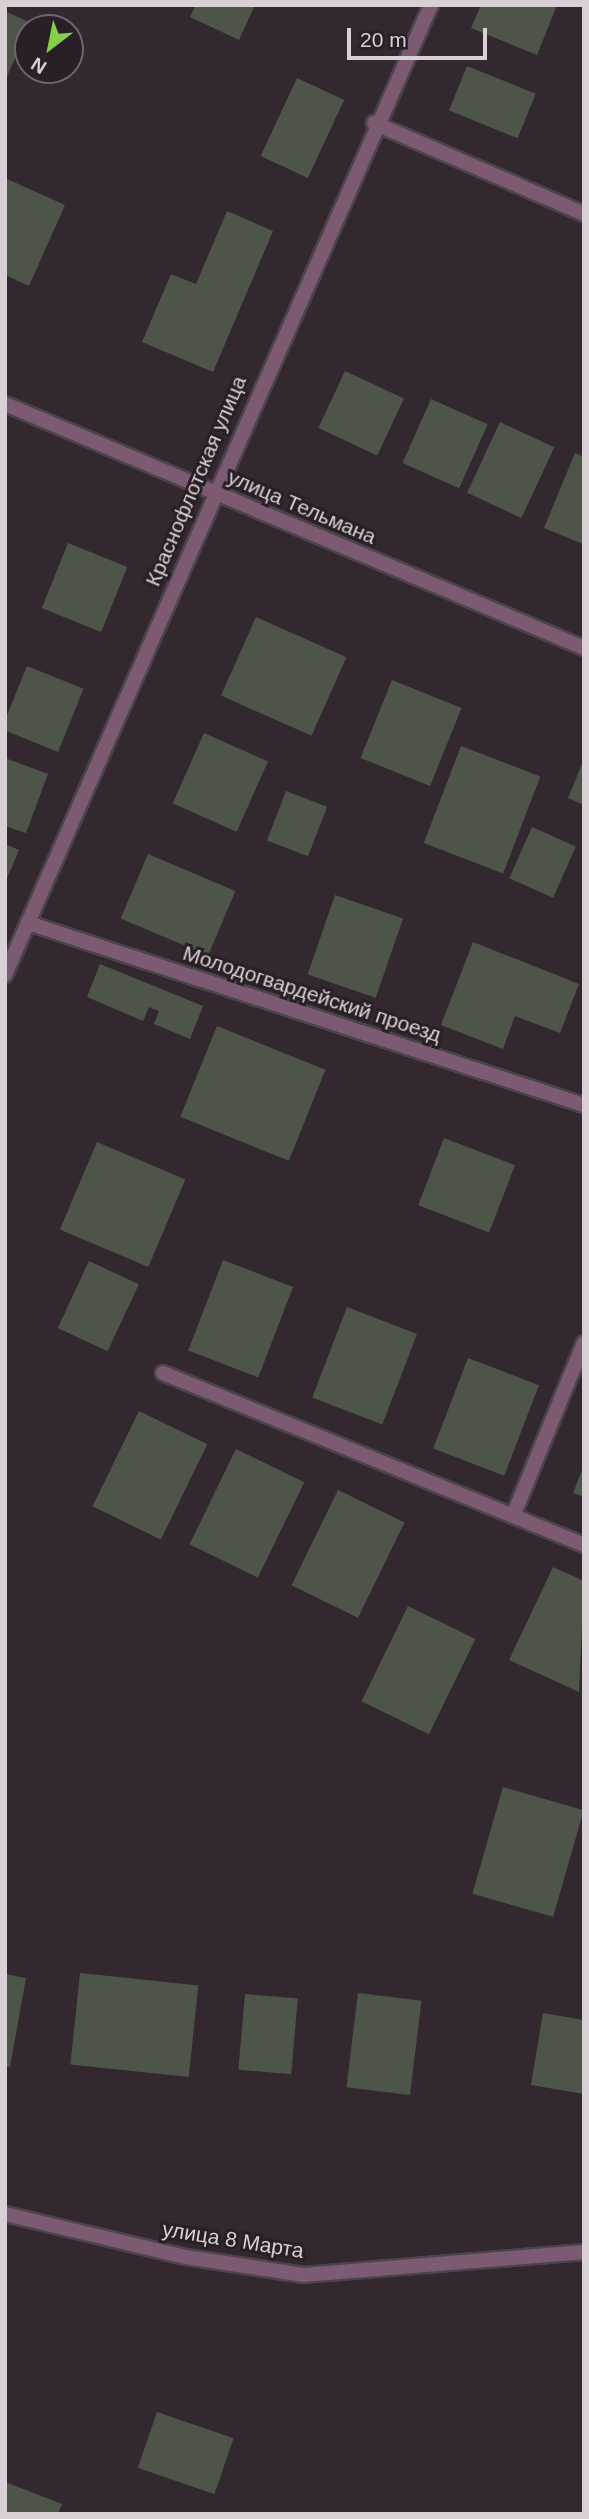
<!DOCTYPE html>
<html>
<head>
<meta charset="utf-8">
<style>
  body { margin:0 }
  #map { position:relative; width:589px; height:2519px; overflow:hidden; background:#332830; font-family:Arial,sans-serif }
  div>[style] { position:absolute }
  .building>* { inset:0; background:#4d5549; transform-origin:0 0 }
  .roads { filter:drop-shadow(2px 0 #4d434a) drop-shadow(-2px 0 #4d434a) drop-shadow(0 2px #4d434a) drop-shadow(0 -2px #4d434a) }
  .service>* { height:14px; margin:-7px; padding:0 7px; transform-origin:7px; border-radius:7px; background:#7c5b72 }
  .minor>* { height:14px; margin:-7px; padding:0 7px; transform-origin:7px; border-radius:7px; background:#7c5b72 }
  .tertiary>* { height:14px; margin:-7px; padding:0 7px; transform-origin:7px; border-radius:7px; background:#7c5b72 }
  span { translate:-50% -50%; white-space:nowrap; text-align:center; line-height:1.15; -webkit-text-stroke:6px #291f26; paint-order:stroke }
  .street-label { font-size:21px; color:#d8d0d5 }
  .frame { position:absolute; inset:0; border:7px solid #d8d0d5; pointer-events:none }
  .north { position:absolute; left:14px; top:14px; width:70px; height:70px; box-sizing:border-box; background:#291f26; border:2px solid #6f666c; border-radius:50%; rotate:212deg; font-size:19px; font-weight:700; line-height:28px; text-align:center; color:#d8d0d5 }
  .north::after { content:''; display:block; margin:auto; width:24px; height:32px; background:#86cf4b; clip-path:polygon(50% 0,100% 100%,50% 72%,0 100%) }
  .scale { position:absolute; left:347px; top:28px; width:140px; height:32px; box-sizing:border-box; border:4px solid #d8d0d5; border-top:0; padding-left:9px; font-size:21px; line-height:24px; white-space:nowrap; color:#d8d0d5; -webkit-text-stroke:5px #291f26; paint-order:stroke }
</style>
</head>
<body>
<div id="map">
  <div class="building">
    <div style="clip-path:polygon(196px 5px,255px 5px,239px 40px,190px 17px)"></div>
    <div style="clip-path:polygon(481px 5px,557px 5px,537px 55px,471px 28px)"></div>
    <div style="clip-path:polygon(5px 11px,31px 23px,5px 81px)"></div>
    <div style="left:467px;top:66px;width:74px;height:48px;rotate:22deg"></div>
    <div style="left:297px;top:78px;width:52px;height:86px;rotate:25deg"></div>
    <div style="clip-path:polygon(5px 178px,65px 205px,29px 286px,5px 275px)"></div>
    <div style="clip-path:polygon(227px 211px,273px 231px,213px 372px,142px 342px,171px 274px,196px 284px)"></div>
    <div style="left:345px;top:371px;width:65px;height:63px;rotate:25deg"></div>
    <div style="left:431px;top:399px;width:62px;height:70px;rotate:24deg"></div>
    <div style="left:500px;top:422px;width:60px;height:78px;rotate:25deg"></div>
    <div style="clip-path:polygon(575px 453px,584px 457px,583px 544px,544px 528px)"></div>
    <div style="left:68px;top:543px;width:64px;height:70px;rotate:22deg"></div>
    <div style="left:256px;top:617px;width:99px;height:86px;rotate:24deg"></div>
    <div style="left:27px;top:666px;width:61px;height:68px;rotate:22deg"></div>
    <div style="left:392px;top:680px;width:75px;height:84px;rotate:22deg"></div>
    <div style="left:204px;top:733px;width:70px;height:77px;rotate:24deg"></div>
    <div style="left:461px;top:746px;width:85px;height:104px;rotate:21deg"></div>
    <div style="clip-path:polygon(5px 758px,48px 774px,26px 833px,5px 826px)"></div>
    <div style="clip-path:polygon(584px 759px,584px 805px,568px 798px)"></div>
    <div style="left:286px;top:791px;width:44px;height:53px;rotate:21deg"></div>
    <div style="left:532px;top:827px;width:48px;height:56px;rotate:24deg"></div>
    <div style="clip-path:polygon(5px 844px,19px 850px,5px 883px)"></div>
    <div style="left:148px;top:854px;width:95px;height:70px;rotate:23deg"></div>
    <div style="left:335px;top:895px;width:72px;height:84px;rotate:19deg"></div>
    <div style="clip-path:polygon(473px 942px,579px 984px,560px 1033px,515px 1016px,503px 1049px,441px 1025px)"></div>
    <div style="clip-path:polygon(100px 964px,203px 1006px,190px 1039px,154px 1024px,159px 1011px,149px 1007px,143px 1021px,87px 997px)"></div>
    <div style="left:217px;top:1026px;width:117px;height:98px;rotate:22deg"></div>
    <div style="left:444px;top:1138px;width:76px;height:72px;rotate:21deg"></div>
    <div style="left:97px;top:1142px;width:96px;height:95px;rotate:23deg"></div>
    <div style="left:223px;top:1260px;width:75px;height:97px;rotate:21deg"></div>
    <div style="left:89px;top:1261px;width:55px;height:74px;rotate:25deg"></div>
    <div style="left:347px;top:1307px;width:75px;height:97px;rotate:21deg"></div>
    <div style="left:468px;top:1358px;width:76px;height:97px;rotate:21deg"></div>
    <div style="left:139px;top:1411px;width:76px;height:106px;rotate:26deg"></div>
    <div style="left:236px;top:1449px;width:76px;height:106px;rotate:26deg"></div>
    <div style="clip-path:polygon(584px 1465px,584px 1497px,573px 1493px)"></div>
    <div style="left:338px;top:1490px;width:74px;height:106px;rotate:26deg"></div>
    <div style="clip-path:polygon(553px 1567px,584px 1581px,579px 1692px,509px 1660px)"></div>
    <div style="left:408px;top:1606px;width:75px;height:106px;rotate:26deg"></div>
    <div style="left:503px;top:1787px;width:84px;height:111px;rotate:16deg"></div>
    <div style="left:80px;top:1973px;width:119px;height:92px;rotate:6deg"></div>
    <div style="clip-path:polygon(5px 1974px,26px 1978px,10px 2067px,5px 2066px)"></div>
    <div style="left:358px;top:1993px;width:64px;height:95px;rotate:7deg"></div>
    <div style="left:245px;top:1994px;width:53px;height:76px;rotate:5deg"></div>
    <div style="clip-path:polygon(543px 2013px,584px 2020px,584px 2094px,531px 2085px)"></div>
    <div style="left:157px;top:2412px;width:81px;height:59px;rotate:19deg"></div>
    <div style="clip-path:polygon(5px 2482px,62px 2504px,58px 2514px,5px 2514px)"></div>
  </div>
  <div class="roads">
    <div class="service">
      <div style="left:374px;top:123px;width:229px;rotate:23.4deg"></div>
    </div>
    <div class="minor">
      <div style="left:28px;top:923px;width:585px;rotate:18.13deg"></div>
      <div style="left:5px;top:975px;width:1059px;rotate:-66.29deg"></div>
      <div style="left:163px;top:1373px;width:455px;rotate:22.2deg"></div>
      <div style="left:513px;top:1516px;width:187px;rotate:-67.7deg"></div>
    </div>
    <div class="tertiary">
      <div style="left:5px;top:404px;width:628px;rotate:22.85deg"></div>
      <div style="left:5px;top:2214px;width:186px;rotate:13.4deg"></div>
      <div style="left:186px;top:2257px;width:119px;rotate:8.7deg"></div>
      <div style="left:304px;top:2275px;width:281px;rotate:-4.7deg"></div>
    </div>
  </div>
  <div class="street-label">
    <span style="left:196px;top:481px;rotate:-67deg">Краснофлотская улица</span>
    <span style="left:302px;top:507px;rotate:23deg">улица Тельмана</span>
    <span style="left:312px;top:994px;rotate:18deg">Молодогвардейский проезд</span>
    <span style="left:233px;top:2240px;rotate:9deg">улица 8 Марта</span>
  </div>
  <div class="frame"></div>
  <div class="north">N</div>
  <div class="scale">20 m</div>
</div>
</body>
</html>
